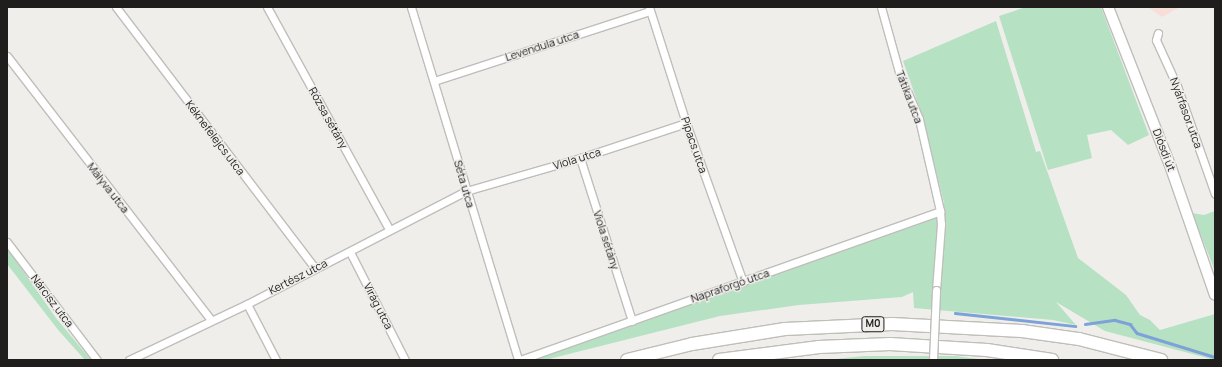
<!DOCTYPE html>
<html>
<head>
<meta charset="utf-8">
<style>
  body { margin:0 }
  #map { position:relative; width:1222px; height:367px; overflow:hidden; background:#efeeeb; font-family:Manrope,sans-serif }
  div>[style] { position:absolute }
  .industrial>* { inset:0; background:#f8ded8 }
  .green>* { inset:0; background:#b7e1c3 }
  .stream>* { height:2.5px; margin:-1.25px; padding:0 1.25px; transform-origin:1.25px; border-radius:1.25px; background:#7ca2d7 }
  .roads { filter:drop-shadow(1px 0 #bfbebb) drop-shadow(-1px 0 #bfbebb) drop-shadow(0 1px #bfbebb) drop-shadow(0 -1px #bfbebb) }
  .minor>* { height:7px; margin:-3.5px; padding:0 3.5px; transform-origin:3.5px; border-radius:3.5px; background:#fff }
  .secondary>* { height:10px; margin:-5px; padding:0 5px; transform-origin:5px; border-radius:5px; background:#fff }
  .trunk>* { height:12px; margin:-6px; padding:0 6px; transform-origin:6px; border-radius:6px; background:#fff }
  .bridges { filter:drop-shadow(1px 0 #bfbebb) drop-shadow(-1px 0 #bfbebb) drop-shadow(0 1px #bfbebb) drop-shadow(0 -1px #bfbebb) }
  .minor-bridge>* { height:7px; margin:-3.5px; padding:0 3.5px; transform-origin:3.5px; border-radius:3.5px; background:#fff }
  span { translate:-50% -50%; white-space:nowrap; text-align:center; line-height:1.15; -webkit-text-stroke:3px #efeeeb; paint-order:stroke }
  .shield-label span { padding:1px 3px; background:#efeeeb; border:1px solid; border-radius:3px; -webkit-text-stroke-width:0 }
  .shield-label { font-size:10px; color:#1f1e1d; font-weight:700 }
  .street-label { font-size:11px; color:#1f1e1d }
  .frame { position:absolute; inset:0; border:8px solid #1f1e1d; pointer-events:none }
</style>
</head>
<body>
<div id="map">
  <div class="industrial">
    <div style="clip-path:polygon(1147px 7px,1180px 7px,1162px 17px)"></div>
  </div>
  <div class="green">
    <div style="clip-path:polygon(1026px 7px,1101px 7px,1149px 135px,1128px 145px,1111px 130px,1087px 135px,1092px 158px,1048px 170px,999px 16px)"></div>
    <div style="clip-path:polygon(996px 21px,1036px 152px,1040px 151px,1078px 258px,1126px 295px,1140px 315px,1150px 320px,1160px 330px,1215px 314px,1215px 360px,1105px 331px,1056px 302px,1076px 325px,1053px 320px,914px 308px,913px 292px,902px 297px,799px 305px,720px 316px,545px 360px,528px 360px,927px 220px,944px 203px,923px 118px,903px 61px)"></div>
    <div style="clip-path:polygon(1215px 211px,1215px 271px,1192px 213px,1204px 215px)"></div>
    <div style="clip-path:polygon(7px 248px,56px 318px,91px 360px,85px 360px,59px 331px,7px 264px)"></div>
    <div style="clip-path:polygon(864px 356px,955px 356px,987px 360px,826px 360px)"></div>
  </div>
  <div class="stream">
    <div style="left:955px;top:313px;width:121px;rotate:6.2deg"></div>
    <div style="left:1085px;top:324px;width:30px;rotate:-8deg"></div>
    <div style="left:1115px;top:320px;width:16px;rotate:15deg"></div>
    <div style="left:1130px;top:324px;width:11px;rotate:52deg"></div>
    <div style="left:1137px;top:333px;width:82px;rotate:17.1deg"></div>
  </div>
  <div class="roads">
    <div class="minor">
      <div style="left:116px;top:7px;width:328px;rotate:52.7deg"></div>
      <div style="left:267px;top:7px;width:253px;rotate:61.2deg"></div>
      <div style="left:411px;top:7px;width:369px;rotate:73.1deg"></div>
      <div style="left:649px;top:7px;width:122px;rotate:72.3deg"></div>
      <div style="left:686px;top:123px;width:169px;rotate:70.3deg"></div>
      <div style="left:881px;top:7px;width:67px;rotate:74.5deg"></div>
      <div style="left:899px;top:72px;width:51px;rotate:66.9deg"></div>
      <div style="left:919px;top:119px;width:94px;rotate:77.1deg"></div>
      <div style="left:940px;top:211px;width:13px;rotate:86deg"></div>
      <div style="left:941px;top:224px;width:66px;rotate:94.3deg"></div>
      <div style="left:1158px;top:33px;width:7px;rotate:106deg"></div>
      <div style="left:1156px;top:40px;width:51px;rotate:65.5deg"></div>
      <div style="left:1177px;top:86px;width:114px;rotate:70.6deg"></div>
      <div style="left:7px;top:56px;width:332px;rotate:52.3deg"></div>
      <div style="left:434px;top:81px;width:227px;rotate:-18deg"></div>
      <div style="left:580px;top:158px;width:171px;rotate:72.3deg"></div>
      <div style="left:7px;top:242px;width:148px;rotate:52.7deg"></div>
      <div style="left:350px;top:252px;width:121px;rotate:63deg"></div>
      <div style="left:247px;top:304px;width:63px;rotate:62.6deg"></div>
      <div style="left:129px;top:360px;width:131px;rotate:-25.4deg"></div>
      <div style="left:247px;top:304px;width:246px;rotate:-27.3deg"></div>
      <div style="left:466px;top:191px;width:119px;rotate:-16.1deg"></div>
      <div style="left:580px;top:158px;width:112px;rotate:-18.3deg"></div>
      <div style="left:520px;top:360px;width:446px;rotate:-19.5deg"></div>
    </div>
    <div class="secondary">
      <div style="left:1108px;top:7px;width:173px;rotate:68.6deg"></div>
      <div style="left:1171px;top:168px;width:134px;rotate:70.9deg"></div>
    </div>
    <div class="trunk">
      <div style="left:627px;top:360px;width:67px;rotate:-13.8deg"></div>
      <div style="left:692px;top:344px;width:94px;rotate:-9.2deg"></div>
      <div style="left:785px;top:329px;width:107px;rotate:-2.7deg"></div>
      <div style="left:892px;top:324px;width:130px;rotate:3.1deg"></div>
      <div style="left:1022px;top:331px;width:58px;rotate:8deg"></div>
      <div style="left:1079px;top:339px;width:85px;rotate:14.4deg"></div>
      <div style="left:719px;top:360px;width:101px;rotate:-7.4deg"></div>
      <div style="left:819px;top:347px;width:71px;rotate:-2.4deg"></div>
      <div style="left:890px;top:344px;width:97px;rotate:3.5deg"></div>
      <div style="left:987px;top:350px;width:66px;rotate:8.7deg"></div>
    </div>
  </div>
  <div class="bridges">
    <div class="minor-bridge">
      <div style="left:933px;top:360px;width:70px;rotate:-87.5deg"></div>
    </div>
  </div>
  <div class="shield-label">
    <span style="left:873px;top:324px">M0</span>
  </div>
  <div class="street-label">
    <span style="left:542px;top:46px;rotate:-18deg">Levendula utca</span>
    <span style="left:909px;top:97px;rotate:69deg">Tátika utca</span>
    <span style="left:1186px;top:113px;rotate:70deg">Nyárfasor utca</span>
    <span style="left:328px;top:118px;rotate:61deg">Rózsa sétány</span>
    <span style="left:215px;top:138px;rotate:53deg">Kéknefelejcs utca</span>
    <span style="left:694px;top:145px;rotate:71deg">Pipacs utca</span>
    <span style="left:1164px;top:150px;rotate:69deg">Diósdi út</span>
    <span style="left:577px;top:159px;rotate:-17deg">Viola utca</span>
    <span style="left:464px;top:184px;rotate:74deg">Séta utca</span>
    <span style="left:108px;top:188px;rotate:52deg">Mályva utca</span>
    <span style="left:606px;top:240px;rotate:72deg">Viola sétány</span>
    <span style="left:298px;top:277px;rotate:-27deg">Kertész utca</span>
    <span style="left:730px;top:286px;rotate:-19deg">Napraforgó utca</span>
    <span style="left:52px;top:301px;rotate:53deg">Nárcisz utca</span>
    <span style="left:378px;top:306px;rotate:63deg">Virág utca</span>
  </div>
  <div class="frame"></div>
</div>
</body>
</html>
